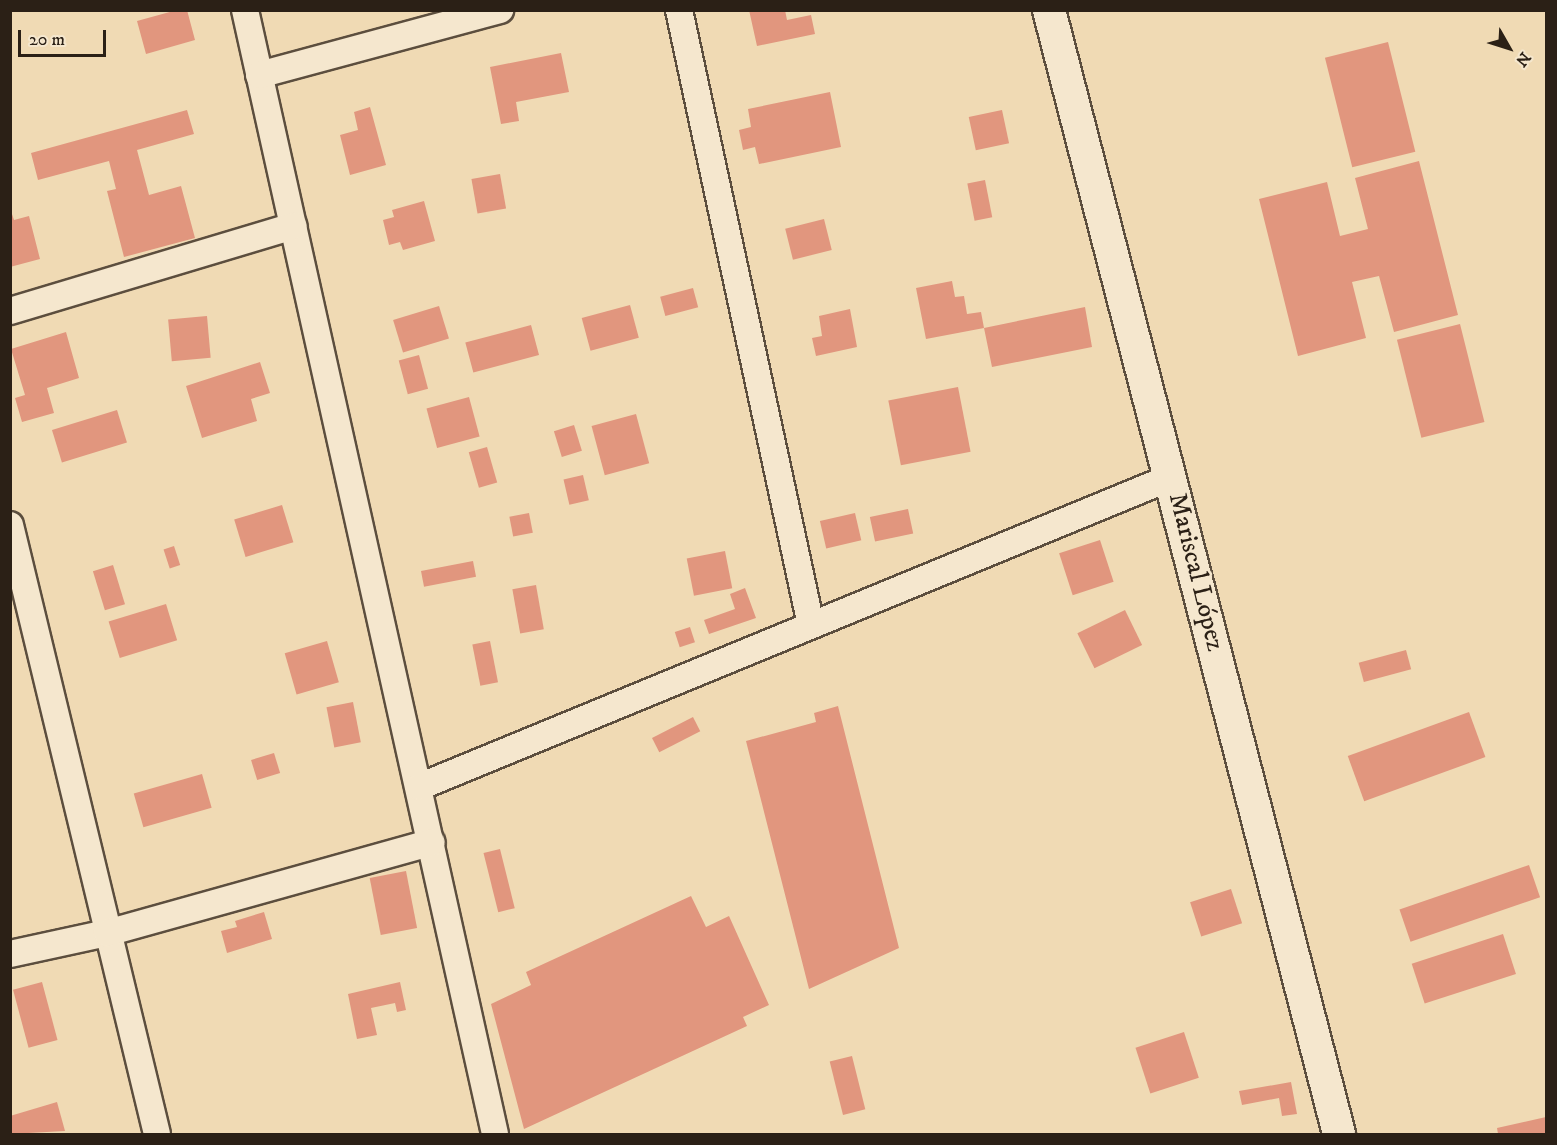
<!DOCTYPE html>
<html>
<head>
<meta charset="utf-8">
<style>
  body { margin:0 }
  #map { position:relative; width:1557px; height:1145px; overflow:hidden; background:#f0dab4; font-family:"IM FELL DW Pica",serif }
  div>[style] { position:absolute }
  .building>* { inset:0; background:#e1967e; transform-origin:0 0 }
  .roads { filter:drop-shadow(2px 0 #5c4e3e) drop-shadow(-2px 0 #5c4e3e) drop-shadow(0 2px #5c4e3e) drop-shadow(0 -2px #5c4e3e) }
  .minor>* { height:26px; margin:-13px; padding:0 13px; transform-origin:13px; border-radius:13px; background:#f5e7ce }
  .tertiary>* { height:32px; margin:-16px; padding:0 16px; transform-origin:16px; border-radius:16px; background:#f5e7ce }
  span { translate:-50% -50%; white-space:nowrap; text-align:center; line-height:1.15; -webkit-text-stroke:5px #f5e7ce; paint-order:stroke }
  .street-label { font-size:26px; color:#2b2016 }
  .frame { position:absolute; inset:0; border:12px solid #2b2016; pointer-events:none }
  .north { position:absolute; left:1479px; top:18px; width:60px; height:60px; -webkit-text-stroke:4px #f5e7ce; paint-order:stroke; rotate:129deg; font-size:16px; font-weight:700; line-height:24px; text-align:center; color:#2b2016 }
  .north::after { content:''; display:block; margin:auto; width:21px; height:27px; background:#2b2016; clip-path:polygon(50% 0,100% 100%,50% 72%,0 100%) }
  .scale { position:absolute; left:18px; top:30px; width:88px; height:27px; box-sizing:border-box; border:3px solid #2b2016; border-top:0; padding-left:8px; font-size:18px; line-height:21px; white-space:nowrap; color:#2b2016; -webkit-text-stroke:4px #f5e7ce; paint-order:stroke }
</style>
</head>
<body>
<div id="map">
  <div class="building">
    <div style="clip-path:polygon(177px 10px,187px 10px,195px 40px,146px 54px,137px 21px)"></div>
    <div style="clip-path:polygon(749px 10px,785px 10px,787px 20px,811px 15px,815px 34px,757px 46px)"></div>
    <div style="left:1388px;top:42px;width:113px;height:65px;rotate:76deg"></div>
    <div style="clip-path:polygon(561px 53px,569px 92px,516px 102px,519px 121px,501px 124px,490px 67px)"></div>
    <div style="clip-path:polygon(830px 92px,841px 147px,759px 164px,755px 147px,743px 150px,739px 130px,751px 127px,748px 109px)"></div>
    <div style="clip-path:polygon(370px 107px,386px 165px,350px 175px,340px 135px,358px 130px,354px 112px)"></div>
    <div style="clip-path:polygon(187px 110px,194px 134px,137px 150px,149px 195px,181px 186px,195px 238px,124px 257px,107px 191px,116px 189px,109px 161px,38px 180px,31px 153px)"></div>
    <div style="left:1002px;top:110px;width:34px;height:34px;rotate:78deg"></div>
    <div style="clip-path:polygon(1419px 161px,1458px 315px,1394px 332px,1379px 276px,1352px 282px,1366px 338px,1298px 356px,1259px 199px,1327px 182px,1340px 236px,1368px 229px,1355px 178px)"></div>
    <div style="left:500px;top:174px;width:35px;height:29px;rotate:80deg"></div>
    <div style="left:985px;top:180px;width:38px;height:18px;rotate:79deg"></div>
    <div style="clip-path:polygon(424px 201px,435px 241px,403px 250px,400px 242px,389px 245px,383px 220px,394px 217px,392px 210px)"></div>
    <div style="clip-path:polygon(10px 208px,14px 220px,29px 216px,40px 259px,10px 267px)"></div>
    <div style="left:824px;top:219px;width:32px;height:40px;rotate:76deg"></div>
    <div style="clip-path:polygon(952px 281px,955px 297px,964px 296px,967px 314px,981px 312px,984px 328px,1085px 307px,1092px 347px,992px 367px,984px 328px,926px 339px,916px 288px)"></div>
    <div style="left:693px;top:288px;width:20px;height:34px;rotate:75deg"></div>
    <div style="left:630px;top:305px;width:34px;height:50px;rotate:75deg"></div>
    <div style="left:439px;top:306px;width:34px;height:48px;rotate:73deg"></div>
    <div style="clip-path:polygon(850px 309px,857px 347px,816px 356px,812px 338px,822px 336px,819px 316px)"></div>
    <div style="left:207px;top:316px;width:42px;height:39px;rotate:85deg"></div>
    <div style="left:1460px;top:324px;width:101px;height:65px;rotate:76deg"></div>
    <div style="left:531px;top:325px;width:31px;height:68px;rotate:75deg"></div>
    <div style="clip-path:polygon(66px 332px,79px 378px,47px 388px,54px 413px,22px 422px,15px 398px,25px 395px,11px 349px)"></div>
    <div style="left:419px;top:355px;width:35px;height:21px;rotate:75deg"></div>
    <div style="clip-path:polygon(260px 362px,270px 393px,251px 399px,257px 421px,202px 438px,186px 386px)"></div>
    <div style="left:958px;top:387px;width:66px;height:71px;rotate:79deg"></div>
    <div style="left:469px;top:397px;width:41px;height:44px;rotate:75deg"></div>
    <div style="left:117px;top:410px;width:34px;height:68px;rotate:73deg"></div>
    <div style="left:636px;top:414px;width:51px;height:46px;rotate:75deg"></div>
    <div style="left:574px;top:425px;width:27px;height:21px;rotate:73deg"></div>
    <div style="left:487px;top:447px;width:37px;height:19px;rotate:74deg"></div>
    <div style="left:583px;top:475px;width:26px;height:20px;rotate:77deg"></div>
    <div style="left:282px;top:505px;width:39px;height:50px;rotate:73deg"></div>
    <div style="left:908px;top:509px;width:25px;height:39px;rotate:78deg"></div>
    <div style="left:529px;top:513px;width:20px;height:20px;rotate:79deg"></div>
    <div style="left:855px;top:513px;width:28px;height:36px;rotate:77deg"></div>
    <div style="left:1100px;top:540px;width:44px;height:43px;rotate:72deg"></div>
    <div style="left:174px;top:546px;width:20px;height:11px;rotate:72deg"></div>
    <div style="left:725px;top:551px;width:38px;height:39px;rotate:79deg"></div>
    <div style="left:473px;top:561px;width:16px;height:53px;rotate:79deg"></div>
    <div style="left:113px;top:565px;width:41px;height:21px;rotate:73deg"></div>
    <div style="left:536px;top:585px;width:45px;height:24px;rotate:80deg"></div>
    <div style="clip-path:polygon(745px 588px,756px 618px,709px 634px,704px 620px,735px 609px,730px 594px)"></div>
    <div style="left:166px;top:604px;width:38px;height:60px;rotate:73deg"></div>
    <div style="left:1125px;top:610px;width:39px;height:53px;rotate:64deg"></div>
    <div style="left:690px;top:627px;width:16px;height:16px;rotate:72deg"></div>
    <div style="left:327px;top:641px;width:43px;height:44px;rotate:74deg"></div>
    <div style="left:490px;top:641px;width:42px;height:18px;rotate:79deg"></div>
    <div style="left:1406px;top:650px;width:20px;height:49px;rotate:75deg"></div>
    <div style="left:353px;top:702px;width:41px;height:27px;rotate:79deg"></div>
    <div style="clip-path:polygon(838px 706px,899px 948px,809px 989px,746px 741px,816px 722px,814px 713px)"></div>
    <div style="left:1469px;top:712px;width:48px;height:129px;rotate:70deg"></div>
    <div style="left:693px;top:717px;width:16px;height:46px;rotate:63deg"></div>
    <div style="left:274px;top:753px;width:21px;height:24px;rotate:73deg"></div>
    <div style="left:202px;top:774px;width:35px;height:71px;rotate:74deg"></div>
    <div style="left:500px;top:849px;width:61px;height:17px;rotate:76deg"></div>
    <div style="left:1529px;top:865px;width:34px;height:137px;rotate:71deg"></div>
    <div style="left:406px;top:871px;width:58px;height:37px;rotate:79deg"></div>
    <div style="left:1231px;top:889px;width:36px;height:43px;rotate:72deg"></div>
    <div style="clip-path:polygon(691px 896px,706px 927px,729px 916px,769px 1005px,743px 1017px,747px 1026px,524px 1129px,491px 1004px,531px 985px,526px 972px)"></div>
    <div style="clip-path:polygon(264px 912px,272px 939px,227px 953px,221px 931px,237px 927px,235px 921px)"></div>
    <div style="left:1503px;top:934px;width:42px;height:96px;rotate:72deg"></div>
    <div style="left:42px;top:982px;width:60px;height:30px;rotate:75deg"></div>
    <div style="clip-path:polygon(400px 982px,406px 1010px,397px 1012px,395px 1003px,371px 1008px,377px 1035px,357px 1039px,348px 994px)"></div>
    <div style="left:1184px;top:1032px;width:48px;height:51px;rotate:72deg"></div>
    <div style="left:852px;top:1056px;width:55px;height:23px;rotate:76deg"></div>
    <div style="clip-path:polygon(1291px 1082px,1297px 1114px,1282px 1116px,1279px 1098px,1242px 1105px,1239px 1091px)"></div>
    <div style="clip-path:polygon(57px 1102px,65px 1131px,10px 1134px,10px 1116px)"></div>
    <div style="clip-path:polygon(1546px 1117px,1546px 1134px,1498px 1134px,1497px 1128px)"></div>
  </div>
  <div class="roads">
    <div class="minor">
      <div style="left:245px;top:10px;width:1151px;rotate:77.46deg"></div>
      <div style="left:679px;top:10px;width:629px;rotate:77.89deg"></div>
      <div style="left:259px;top:75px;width:250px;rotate:-15.1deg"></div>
      <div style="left:10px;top:311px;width:296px;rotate:-16.7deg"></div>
      <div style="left:10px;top:525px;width:626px;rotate:76.43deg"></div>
      <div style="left:419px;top:787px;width:814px;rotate:-22.38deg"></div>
      <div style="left:10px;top:954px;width:99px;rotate:-12.2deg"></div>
      <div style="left:107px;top:933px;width:337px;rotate:-15.6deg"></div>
    </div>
    <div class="tertiary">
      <div style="left:1049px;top:10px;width:1161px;rotate:75.53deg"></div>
    </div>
  </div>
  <div class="street-label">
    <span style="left:1196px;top:572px;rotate:76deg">Mariscal López</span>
  </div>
  <div class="frame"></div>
  <div class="north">N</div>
  <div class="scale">20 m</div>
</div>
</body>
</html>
